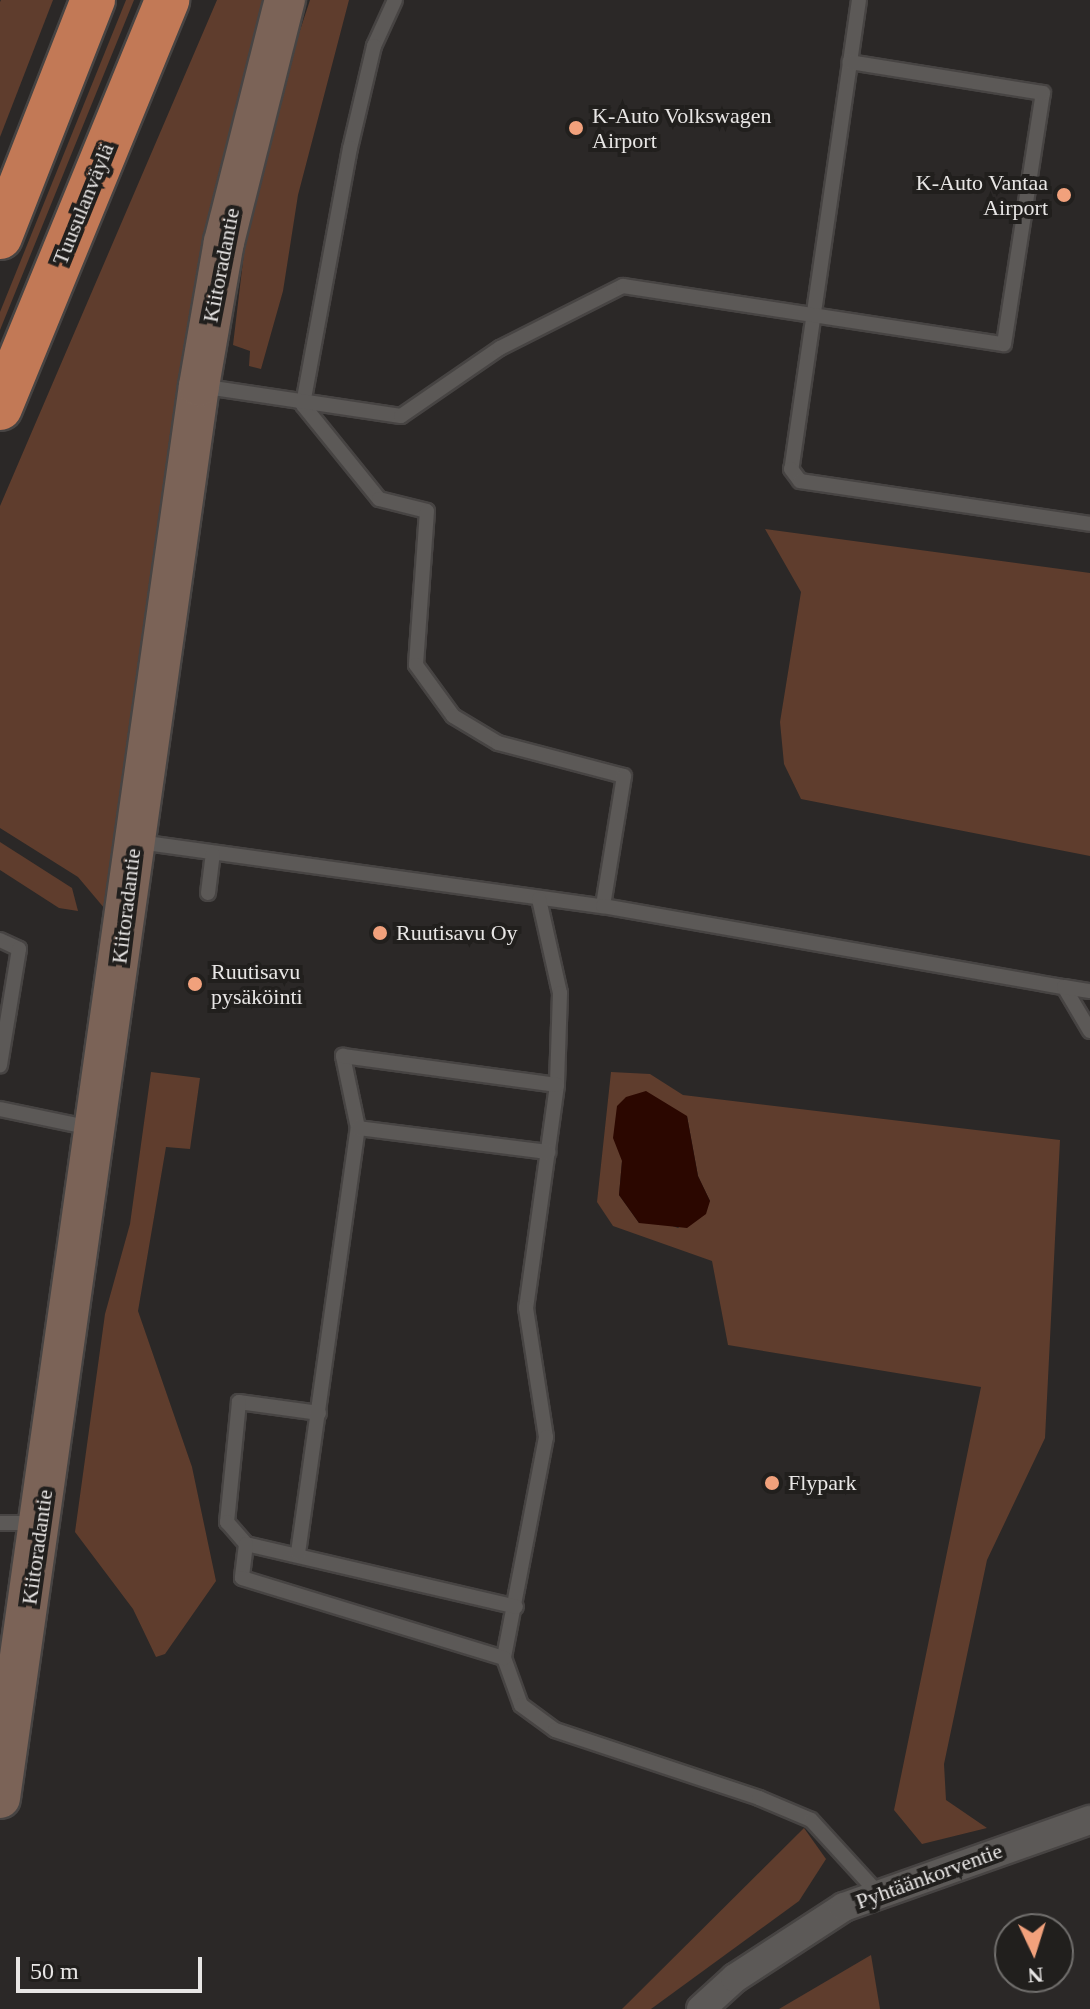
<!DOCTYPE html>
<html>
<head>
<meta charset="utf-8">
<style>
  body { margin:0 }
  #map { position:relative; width:1090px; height:2009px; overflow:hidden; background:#2b2827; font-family:Georgia,serif }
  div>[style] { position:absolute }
  .green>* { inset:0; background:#5f3d2d }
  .water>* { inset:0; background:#2b0700 }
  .roads { filter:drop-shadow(2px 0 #474443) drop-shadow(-2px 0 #474443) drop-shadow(0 2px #474443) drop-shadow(0 -2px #474443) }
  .service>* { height:14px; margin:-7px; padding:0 7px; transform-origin:7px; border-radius:7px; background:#5c5957 }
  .minor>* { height:28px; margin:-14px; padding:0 14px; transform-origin:14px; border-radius:14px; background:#5c5957 }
  .secondary>* { height:40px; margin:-20px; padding:0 20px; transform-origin:20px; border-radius:20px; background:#7b6357 }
  .motorway>* { height:44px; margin:-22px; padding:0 22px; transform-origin:22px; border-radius:22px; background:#c27956 }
  .dots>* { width:22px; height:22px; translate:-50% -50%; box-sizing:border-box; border:4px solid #211f1d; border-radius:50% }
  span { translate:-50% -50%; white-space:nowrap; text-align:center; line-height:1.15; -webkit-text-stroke:8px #211f1d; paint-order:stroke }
  .poi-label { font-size:22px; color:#e8e6e5 }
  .left { translate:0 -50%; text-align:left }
  .right { translate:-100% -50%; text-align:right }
  .street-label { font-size:22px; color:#e8e6e5 }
  .north { position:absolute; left:994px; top:1913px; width:80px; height:80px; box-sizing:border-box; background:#211f1d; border:2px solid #716f6d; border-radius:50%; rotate:176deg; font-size:22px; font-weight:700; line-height:32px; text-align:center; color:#e8e6e5 }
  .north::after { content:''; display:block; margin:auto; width:28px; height:36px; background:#f1a17c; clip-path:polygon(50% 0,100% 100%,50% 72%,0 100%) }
  .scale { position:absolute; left:16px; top:1957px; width:186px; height:36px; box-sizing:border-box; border:4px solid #e8e6e5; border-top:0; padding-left:10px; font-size:24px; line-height:28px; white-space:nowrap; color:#e8e6e5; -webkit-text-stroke:6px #211f1d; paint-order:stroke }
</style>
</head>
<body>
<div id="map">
  <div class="green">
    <div style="clip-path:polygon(1px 0,53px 0,0 137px,0 2px)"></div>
    <div style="clip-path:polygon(126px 0,134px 0,0 330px,0 312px)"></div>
    <div style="clip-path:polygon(217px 0,265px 0,199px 273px,105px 909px,78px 877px,0 828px,0 506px)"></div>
    <div style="clip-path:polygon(310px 0,349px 0,298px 195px,283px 291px,261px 369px,249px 366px,250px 351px,233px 345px,246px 236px,286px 73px)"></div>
    <div style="clip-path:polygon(765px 529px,1090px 573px,1090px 856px,801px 799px,784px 764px,780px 722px,801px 592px)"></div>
    <div style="clip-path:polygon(0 842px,72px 888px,78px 911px,59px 908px,0 870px)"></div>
    <div style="clip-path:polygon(151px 1072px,200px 1078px,190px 1149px,166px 1147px,138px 1311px,192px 1467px,216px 1581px,165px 1654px,156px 1657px,133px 1609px,75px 1532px,105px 1314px,130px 1224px)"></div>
    <div style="clip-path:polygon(evenodd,611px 1072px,650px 1074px,683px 1095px,1060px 1140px,1045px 1438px,987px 1560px,944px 1764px,946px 1800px,987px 1828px,922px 1844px,894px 1810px,981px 1387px,728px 1345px,712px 1261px,613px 1226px,597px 1202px,611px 1072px,687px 1116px,698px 1176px,710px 1201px,678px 1228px,662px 1222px,639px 1223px,619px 1195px,622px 1161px,687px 1116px)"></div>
    <div style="clip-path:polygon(804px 1828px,826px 1859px,799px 1901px,651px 2009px,622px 2009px)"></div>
    <div style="clip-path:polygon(871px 1955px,880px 2009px,779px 2009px)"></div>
  </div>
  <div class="water">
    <div style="clip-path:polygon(646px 1091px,687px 1116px,698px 1176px,710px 1201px,706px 1214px,687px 1228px,639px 1223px,619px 1195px,622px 1161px,613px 1138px,617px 1106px,626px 1097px)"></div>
  </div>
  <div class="roads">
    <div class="service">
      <div style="left:395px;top:0;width:51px;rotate:114.5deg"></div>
      <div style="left:374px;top:46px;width:105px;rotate:103.2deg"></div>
      <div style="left:350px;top:148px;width:261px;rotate:100.4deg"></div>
      <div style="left:303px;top:405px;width:121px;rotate:51deg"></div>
      <div style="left:379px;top:499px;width:49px;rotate:14deg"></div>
      <div style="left:427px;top:511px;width:154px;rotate:94.1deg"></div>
      <div style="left:416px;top:665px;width:63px;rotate:54deg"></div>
      <div style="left:453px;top:716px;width:52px;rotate:31deg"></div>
      <div style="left:498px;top:743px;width:130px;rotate:14.7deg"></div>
      <div style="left:624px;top:776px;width:132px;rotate:99.2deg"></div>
      <div style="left:859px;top:0;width:474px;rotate:98.2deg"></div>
      <div style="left:791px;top:469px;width:15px;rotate:53deg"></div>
      <div style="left:800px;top:481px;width:293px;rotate:8.4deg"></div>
      <div style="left:200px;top:386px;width:203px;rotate:8.5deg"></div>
      <div style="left:401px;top:416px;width:120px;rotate:-34.5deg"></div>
      <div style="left:500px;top:348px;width:138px;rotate:-26.8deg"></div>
      <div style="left:623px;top:286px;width:385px;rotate:8.7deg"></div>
      <div style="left:1004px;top:344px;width:254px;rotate:-81.2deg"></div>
      <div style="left:1043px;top:93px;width:196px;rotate:-170.9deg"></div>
      <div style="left:139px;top:842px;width:468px;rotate:7.9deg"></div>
      <div style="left:603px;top:906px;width:468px;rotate:10deg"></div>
      <div style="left:1064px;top:987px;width:51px;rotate:59.4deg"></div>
      <div style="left:208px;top:893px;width:39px;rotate:-83deg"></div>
      <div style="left:539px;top:899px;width:96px;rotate:77.4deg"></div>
      <div style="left:560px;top:993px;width:92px;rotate:91.9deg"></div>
      <div style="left:557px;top:1085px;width:225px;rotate:97.9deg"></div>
      <div style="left:526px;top:1308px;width:131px;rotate:81.2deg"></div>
      <div style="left:546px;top:1437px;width:225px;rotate:100.8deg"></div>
      <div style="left:504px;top:1658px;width:50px;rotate:70.1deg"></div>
      <div style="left:521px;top:1705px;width:42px;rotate:36.3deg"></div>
      <div style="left:555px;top:1730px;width:215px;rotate:18.4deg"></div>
      <div style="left:759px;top:1798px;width:56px;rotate:22.9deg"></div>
      <div style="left:811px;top:1820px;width:98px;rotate:47.5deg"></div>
      <div style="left:0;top:940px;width:21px;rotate:25deg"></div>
      <div style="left:19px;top:949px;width:118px;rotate:99.3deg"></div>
      <div style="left:1064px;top:987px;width:26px;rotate:9deg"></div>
      <div style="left:0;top:1109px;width:93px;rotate:11.8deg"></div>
      <div style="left:358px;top:1128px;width:74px;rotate:-101.8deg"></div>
      <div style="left:343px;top:1056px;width:216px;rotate:7.7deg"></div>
      <div style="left:319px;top:1413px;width:81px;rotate:-172.2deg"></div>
      <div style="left:239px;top:1402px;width:121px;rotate:95.7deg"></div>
      <div style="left:227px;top:1522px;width:29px;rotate:49deg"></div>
      <div style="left:246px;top:1544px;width:277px;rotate:13.1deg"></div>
      <div style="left:0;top:1523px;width:35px"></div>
      <div style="left:246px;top:1544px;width:34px;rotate:97deg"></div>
      <div style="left:242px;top:1578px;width:274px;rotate:17deg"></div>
      <div style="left:298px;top:1553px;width:429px;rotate:-82deg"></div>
      <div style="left:358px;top:1128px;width:192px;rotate:7.2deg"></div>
    </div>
    <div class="minor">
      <div style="left:701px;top:2009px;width:46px;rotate:-42.4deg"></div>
      <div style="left:735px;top:1978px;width:130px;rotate:-33.1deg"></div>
      <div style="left:844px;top:1907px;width:261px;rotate:-19.5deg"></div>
    </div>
    <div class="secondary">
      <div style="left:0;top:1798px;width:1426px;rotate:-81.98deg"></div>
      <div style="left:199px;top:386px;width:146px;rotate:-80.2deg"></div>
      <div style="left:224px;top:242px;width:250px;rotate:-75.9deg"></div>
    </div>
    <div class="motorway">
      <div style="left:0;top:237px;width:255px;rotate:-68.6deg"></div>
      <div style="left:0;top:408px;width:441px;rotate:-67.7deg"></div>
    </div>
  </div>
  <div class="dots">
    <div style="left:576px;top:128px;background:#f1a17c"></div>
    <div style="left:1064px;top:195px;background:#f1a17c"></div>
    <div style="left:380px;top:933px;background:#f1a17c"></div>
    <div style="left:195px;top:984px;background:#f1a17c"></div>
    <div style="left:772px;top:1483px;background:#f1a17c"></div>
  </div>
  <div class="poi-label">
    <span class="left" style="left:592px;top:128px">K-Auto Volkswagen<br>Airport</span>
    <span class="right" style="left:1048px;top:195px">K-Auto Vantaa<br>Airport</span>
    <span class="left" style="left:396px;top:933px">Ruutisavu Oy</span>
    <span class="left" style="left:211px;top:984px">Ruutisavu<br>pysäköinti</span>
    <span class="left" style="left:788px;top:1483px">Flypark</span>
  </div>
  <div class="street-label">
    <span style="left:83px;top:204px;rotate:-68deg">Tuusulanväylä</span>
    <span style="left:221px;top:265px;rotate:-79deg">Kiitoradantie</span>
    <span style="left:126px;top:906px;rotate:-83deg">Kiitoradantie</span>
    <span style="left:37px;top:1547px;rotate:-82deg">Kiitoradantie</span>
    <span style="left:929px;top:1876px;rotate:-20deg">Pyhtäänkorventie</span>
  </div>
  <div class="north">N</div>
  <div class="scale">50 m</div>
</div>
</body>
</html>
